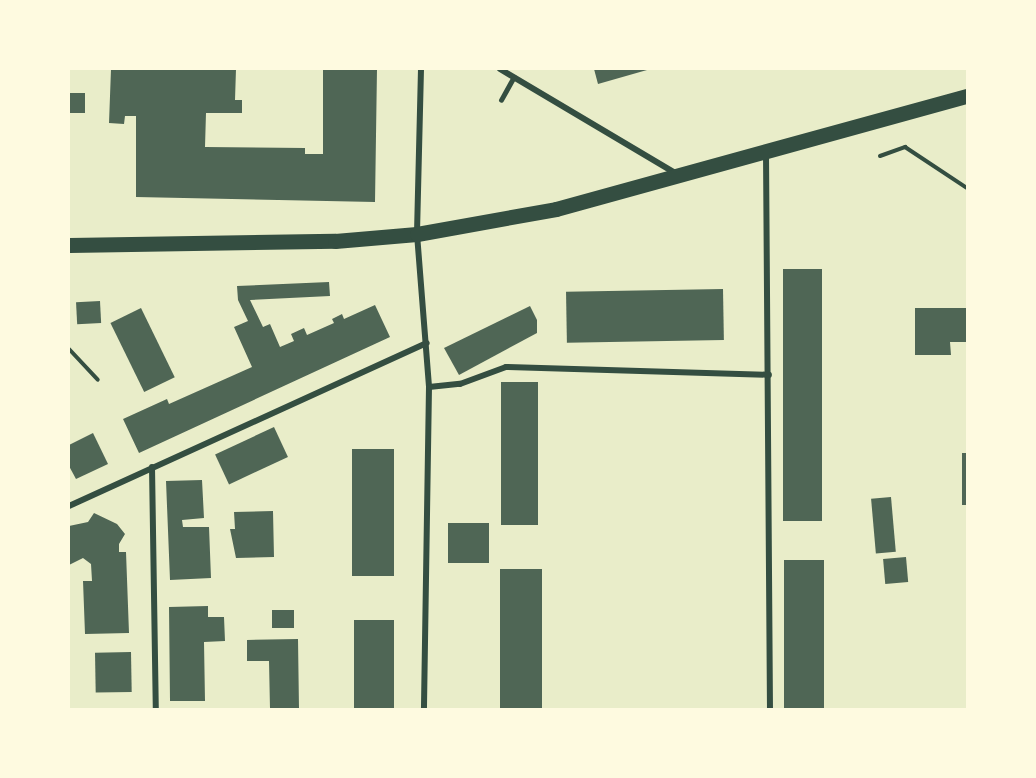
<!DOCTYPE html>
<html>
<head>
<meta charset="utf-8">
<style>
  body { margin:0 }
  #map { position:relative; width:1036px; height:778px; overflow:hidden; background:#e9edc9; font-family:"Roboto Serif",serif }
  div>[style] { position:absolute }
  .building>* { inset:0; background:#4f6655; transform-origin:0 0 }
  .path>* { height:4px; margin:-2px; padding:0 2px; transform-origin:2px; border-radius:2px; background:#344e41 }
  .service>* { height:4.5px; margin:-2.25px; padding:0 2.25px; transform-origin:2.25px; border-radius:2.25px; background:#344e41 }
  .minor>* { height:6px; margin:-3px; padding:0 3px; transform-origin:3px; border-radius:3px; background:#344e41 }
  .primary>* { height:15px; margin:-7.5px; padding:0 7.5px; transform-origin:7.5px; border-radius:7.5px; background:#344e41 }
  span { translate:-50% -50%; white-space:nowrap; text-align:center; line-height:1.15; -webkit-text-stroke:4.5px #fefae0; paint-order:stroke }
  .frame { position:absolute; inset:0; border:70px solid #fefae0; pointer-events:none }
</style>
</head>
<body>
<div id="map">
  <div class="building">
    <div style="clip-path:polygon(111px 69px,236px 69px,235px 100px,242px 100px,242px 113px,206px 113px,205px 147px,305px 148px,305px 154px,323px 154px,323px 69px,377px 69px,375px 202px,136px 197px,136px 116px,125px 116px,124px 124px,109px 123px)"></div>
    <div style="clip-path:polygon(594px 69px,647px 69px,647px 70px,598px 84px)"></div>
    <div style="left:69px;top:93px;width:16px;height:20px"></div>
    <div style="left:822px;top:269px;width:252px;height:39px;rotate:90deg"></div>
    <div style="clip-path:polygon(329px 282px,330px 296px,250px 300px,263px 327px,270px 324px,280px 347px,294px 341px,291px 334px,304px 328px,307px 335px,334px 323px,332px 319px,342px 314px,344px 319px,375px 305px,390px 337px,139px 453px,123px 419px,167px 399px,169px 404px,252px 367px,234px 327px,248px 321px,238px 300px,237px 286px)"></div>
    <div style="left:723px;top:289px;width:51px;height:157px;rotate:89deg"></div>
    <div style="left:100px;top:301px;width:22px;height:24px;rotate:87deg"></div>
    <div style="clip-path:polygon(530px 306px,537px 320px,537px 333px,459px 375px,444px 348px)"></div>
    <div style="left:141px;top:308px;width:77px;height:34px;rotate:64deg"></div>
    <div style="clip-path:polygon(915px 308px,967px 308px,967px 342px,950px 342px,951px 355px,915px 355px)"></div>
    <div style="left:501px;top:382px;width:37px;height:143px"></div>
    <div style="left:274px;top:427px;width:33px;height:65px;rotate:65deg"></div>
    <div style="clip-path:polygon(93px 433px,108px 464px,76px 479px,69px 466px,69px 445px)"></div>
    <div style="left:352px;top:449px;width:42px;height:127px"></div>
    <div style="left:962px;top:453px;width:5px;height:52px"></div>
    <div style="clip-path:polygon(202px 480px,204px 518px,182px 520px,183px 527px,209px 527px,211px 578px,170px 580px,166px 481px)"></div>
    <div style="left:891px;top:497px;width:55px;height:20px;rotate:85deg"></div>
    <div style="clip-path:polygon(273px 511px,274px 557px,236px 558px,230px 529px,235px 529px,234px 512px)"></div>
    <div style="clip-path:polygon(94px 513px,117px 524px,125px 534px,119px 544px,119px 552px,126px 552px,129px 633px,85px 634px,83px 581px,92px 581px,91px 564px,83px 558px,69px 565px,69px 526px,88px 522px)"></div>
    <div style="left:489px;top:523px;width:40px;height:41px;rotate:90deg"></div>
    <div style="left:906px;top:557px;width:25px;height:23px;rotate:85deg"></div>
    <div style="left:784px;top:560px;width:40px;height:149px"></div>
    <div style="left:500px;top:569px;width:42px;height:140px"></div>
    <div style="clip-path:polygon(208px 606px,208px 617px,224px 617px,225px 641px,204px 642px,205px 701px,170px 701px,169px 607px)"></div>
    <div style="left:272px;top:610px;width:22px;height:18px"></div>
    <div style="left:354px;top:620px;width:40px;height:89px"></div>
    <div style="clip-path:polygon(298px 639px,299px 709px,270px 709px,269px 661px,247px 661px,247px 640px)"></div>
    <div style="left:131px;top:652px;width:40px;height:36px;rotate:89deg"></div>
  </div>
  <div class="path">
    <div style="left:880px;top:156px;width:27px;rotate:-20deg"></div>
    <div style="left:905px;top:147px;width:74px;rotate:33.5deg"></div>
    <div style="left:69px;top:349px;width:42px;rotate:46.9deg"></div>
  </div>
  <div class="service">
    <div style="left:501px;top:100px;width:26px;rotate:-61deg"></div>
  </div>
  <div class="minor">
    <div style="left:421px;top:69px;width:165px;rotate:91.4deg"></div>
    <div style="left:417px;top:234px;width:153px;rotate:85.5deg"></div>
    <div style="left:429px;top:387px;width:322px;rotate:90.9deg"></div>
    <div style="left:500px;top:69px;width:204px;rotate:30.7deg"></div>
    <div style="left:766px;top:153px;width:556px;rotate:89.59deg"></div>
    <div style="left:429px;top:387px;width:31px;rotate:-6deg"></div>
    <div style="left:460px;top:384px;width:49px;rotate:-20.3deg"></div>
    <div style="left:506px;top:367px;width:263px;rotate:1.7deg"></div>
    <div style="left:152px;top:467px;width:242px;rotate:89.1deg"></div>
    <div style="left:69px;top:506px;width:393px;rotate:-24.5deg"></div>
  </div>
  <div class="primary">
    <div style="left:69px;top:245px;width:266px;rotate:-0.9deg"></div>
    <div style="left:335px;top:241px;width:82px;rotate:-4.9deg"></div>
    <div style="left:417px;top:234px;width:141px;rotate:-10.2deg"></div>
    <div style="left:556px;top:209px;width:426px;rotate:-15.4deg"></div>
  </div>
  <div class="frame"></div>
</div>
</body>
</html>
